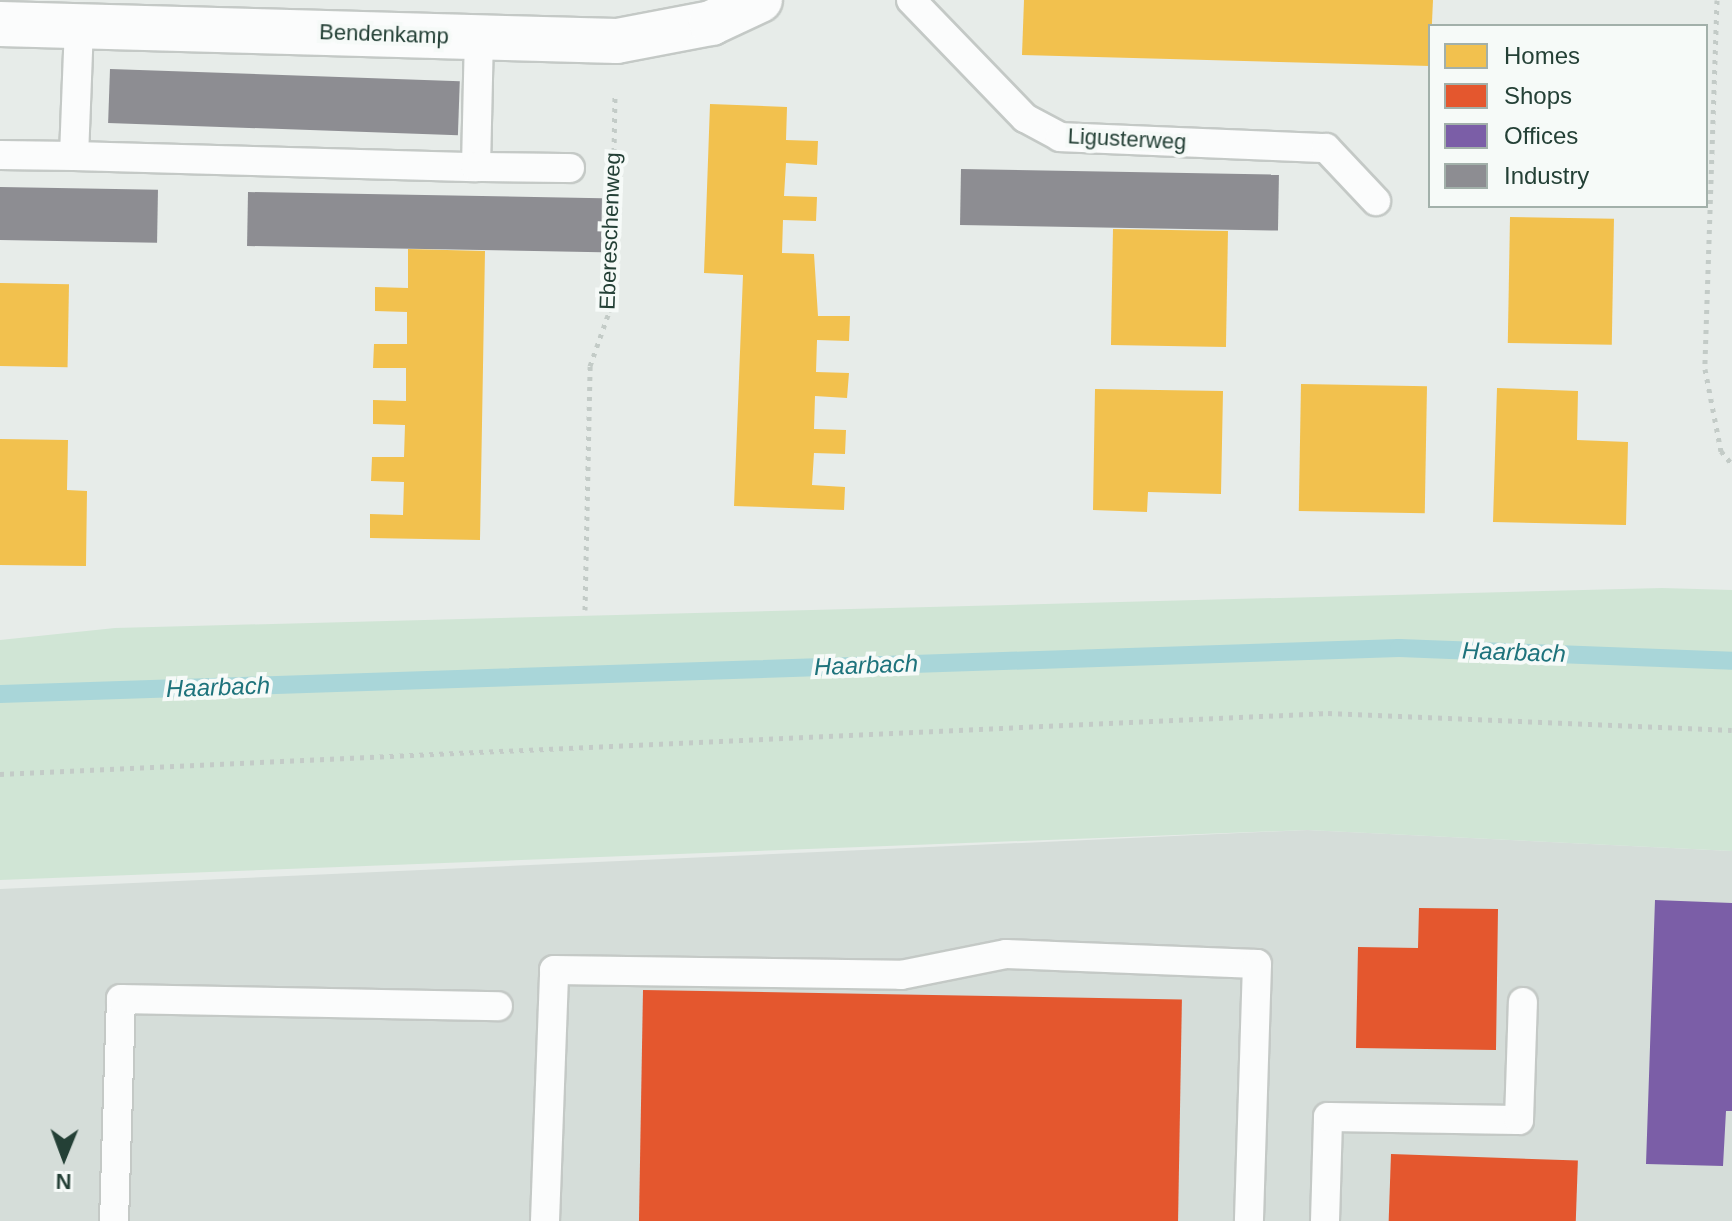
<!DOCTYPE html>
<html>
<head>
<meta charset="utf-8">
<style>
  body { margin:0 }
  #map { position:relative; width:1732px; height:1221px; overflow:hidden; background:#e7ece9; font-family:Helvetica,sans-serif }
  div>[style] { position:absolute }
  .built>* { inset:0; background:#d5ddd9 }
  .green>* { inset:0; background:#d0e5d5 }
  .homes>* { inset:0; background:#f2c14e; transform-origin:0 0 }
  .shops>* { inset:0; background:#e4572e; transform-origin:0 0 }
  .offices>* { inset:0; background:#7b5ea7 }
  .industry>* { inset:0; background:#8d8d92; transform-origin:0 0 }
  .stream>* { height:18px; margin:-9px; padding:0 9px; transform-origin:9px; border-radius:9px; background:#a9d6d9 }
  .path>* { height:5px; margin-top:-2.5px; transform-origin:0; background:repeating-linear-gradient(90deg,#c3cbc7 0 4px,transparent 0 10px) }
  .roads { filter:drop-shadow(2px 0 #c4c9c6) drop-shadow(-2px 0 #c4c9c6) drop-shadow(0 2px #c4c9c6) drop-shadow(0 -2px #c4c9c6) }
  .service>* { height:28px; margin:-14px; padding:0 14px; transform-origin:14px; border-radius:14px; background:#fbfcfc }
  .minor>* { height:44px; margin:-22px; padding:0 22px; transform-origin:22px; border-radius:22px; background:#fbfcfc }
  span { translate:-50% -50%; white-space:nowrap; text-align:center; line-height:1.15; -webkit-text-stroke:8px #f6faf8; paint-order:stroke }
  .street-label { font-size:22px; color:#244036 }
  .water-label { font-size:24px; color:#1e737c; font-style:italic }
  .legend { position:absolute; left:1428px; top:24px; width:280px; height:184px; box-sizing:border-box; background:#f6faf8; border:2px solid #a2b0aa; margin:0; padding:10px 14px; list-style:none; font-size:24px; color:#244036 }
  .legend li { display:flex; align-items:center; gap:16px; height:40px }
  .legend b { width:40px; border:2px solid #a2b0aa }
  .north { position:absolute; left:24px; top:1117px; width:80px; height:80px; -webkit-text-stroke:6px #f6faf8; paint-order:stroke; rotate:181deg; font-size:22px; font-weight:700; line-height:32px; text-align:center; color:#244036 }
  .north::after { content:''; display:block; margin:auto; width:28px; height:36px; background:#244036; clip-path:polygon(50% 0,100% 100%,50% 72%,0 100%) }
</style>
</head>
<body>
<div id="map">
  <div class="built">
    <div style="clip-path:polygon(1307px 830px,1732px 851px,1732px 1221px,0 1221px,0 889px)"></div>
  </div>
  <div class="green">
    <div style="clip-path:polygon(1662px 588px,1732px 590px,1732px 851px,1307px 830px,0 880px,0 640px,115px 628px)"></div>
  </div>
  <div class="homes">
    <div style="clip-path:polygon(1024px 0,1433px 0,1430px 66px,1022px 55px)"></div>
    <div style="clip-path:polygon(710px 104px,787px 107px,786px 140px,818px 141px,817px 165px,786px 163px,784px 196px,817px 197px,816px 221px,783px 220px,782px 253px,814px 254px,818px 316px,850px 316px,849px 341px,817px 340px,816px 372px,849px 373px,847px 398px,815px 396px,814px 429px,846px 430px,845px 454px,814px 453px,812px 485px,845px 487px,844px 510px,734px 506px,743px 275px,704px 273px)"></div>
    <div style="left:1510px;top:217px;width:104px;height:126px;rotate:1deg"></div>
    <div style="left:1113px;top:229px;width:115px;height:116px;rotate:1deg"></div>
    <div style="clip-path:polygon(408px 249px,485px 251px,480px 540px,370px 538px,370px 514px,403px 515px,404px 482px,371px 481px,372px 457px,404px 457px,405px 425px,373px 424px,373px 400px,406px 401px,406px 368px,373px 368px,374px 344px,407px 344px,407px 312px,375px 311px,375px 287px,408px 288px)"></div>
    <div style="left:0;top:283px;width:69px;height:83px;rotate:1deg"></div>
    <div style="left:1301px;top:384px;width:126px;height:127px;rotate:1deg"></div>
    <div style="clip-path:polygon(1497px 388px,1578px 391px,1577px 440px,1628px 442px,1626px 525px,1493px 522px)"></div>
    <div style="clip-path:polygon(1095px 389px,1223px 391px,1221px 494px,1148px 492px,1147px 512px,1093px 510px)"></div>
    <div style="clip-path:polygon(0 439px,68px 440px,67px 490px,87px 491px,86px 566px,0 565px)"></div>
  </div>
  <div class="shops">
    <div style="clip-path:polygon(1419px 908px,1498px 909px,1496px 1050px,1356px 1048px,1358px 947px,1418px 948px)"></div>
    <div style="left:643px;top:990px;width:539px;height:231px;rotate:1deg"></div>
    <div style="left:1391px;top:1154px;width:187px;height:67px;rotate:2deg"></div>
  </div>
  <div class="offices">
    <div style="clip-path:polygon(1655px 900px,1732px 903px,1732px 1111px,1726px 1111px,1723px 1166px,1646px 1164px)"></div>
  </div>
  <div class="industry">
    <div style="left:110px;top:69px;width:350px;height:54px;rotate:2deg"></div>
    <div style="left:961px;top:169px;width:318px;height:56px;rotate:1deg"></div>
    <div style="left:0;top:187px;width:158px;height:53px;rotate:1deg"></div>
    <div style="left:248px;top:192px;width:354px;height:54px;rotate:1deg"></div>
  </div>
  <div class="stream">
    <div style="left:0;top:694px;width:1400px;rotate:-1.88deg"></div>
    <div style="left:1399px;top:648px;width:333px;rotate:2.2deg"></div>
  </div>
  <div class="path">
    <div style="left:1717px;top:0;width:369px;rotate:91.9deg"></div>
    <div style="left:1705px;top:369px;width:84px;rotate:79deg"></div>
    <div style="left:1721px;top:451px;width:17px;rotate:50deg"></div>
    <div style="left:614px;top:152px;width:58px;rotate:-89deg"></div>
    <div style="left:585px;top:610px;width:244px;rotate:-88.8deg"></div>
    <div style="left:590px;top:366px;width:57px;rotate:-70.6deg"></div>
    <div style="left:609px;top:312px;width:126px;rotate:-88.2deg"></div>
    <div style="left:0;top:774px;width:1329px;rotate:-2.63deg"></div>
    <div style="left:1328px;top:713px;width:404px;rotate:2.4deg"></div>
  </div>
  <div class="roads">
    <div class="service">
      <div style="left:911px;top:0;width:164px;rotate:46deg"></div>
      <div style="left:1025px;top:118px;width:40px;rotate:28deg"></div>
      <div style="left:1060px;top:137px;width:266px;rotate:2.4deg"></div>
      <div style="left:1326px;top:148px;width:73px;rotate:46.7deg"></div>
      <div style="left:79px;top:26px;width:130px;rotate:92.2deg"></div>
      <div style="left:74px;top:156px;width:402px;rotate:1.6deg"></div>
      <div style="left:476px;top:167px;width:130px;rotate:-88.7deg"></div>
      <div style="left:0;top:155px;width:74px;rotate:0.8deg"></div>
      <div style="left:476px;top:167px;width:94px;rotate:0.6deg"></div>
      <div style="left:114px;top:1221px;width:222px;rotate:-88.2deg"></div>
      <div style="left:121px;top:999px;width:377px;rotate:1.1deg"></div>
      <div style="left:545px;top:1221px;width:251px;rotate:-87.9deg"></div>
      <div style="left:554px;top:970px;width:347px;rotate:0.8deg"></div>
      <div style="left:901px;top:975px;width:107px;rotate:-11.3deg"></div>
      <div style="left:1006px;top:954px;width:251px;rotate:2.3deg"></div>
      <div style="left:1257px;top:964px;width:257px;rotate:91.8deg"></div>
      <div style="left:1325px;top:1221px;width:104px;rotate:-88.3deg"></div>
      <div style="left:1328px;top:1117px;width:191px;rotate:0.9deg"></div>
      <div style="left:1519px;top:1120px;width:118px;rotate:-88.1deg"></div>
    </div>
    <div class="minor">
      <div style="left:0;top:24px;width:617px;rotate:1.58deg"></div>
      <div style="left:617px;top:41px;width:96px;rotate:-10.8deg"></div>
      <div style="left:711px;top:23px;width:54px;rotate:-25.1deg"></div>
    </div>
  </div>
  <div class="street-label">
    <span style="left:384px;top:34px;rotate:2deg">Bendenkamp</span>
    <span style="left:1127px;top:139px;rotate:3deg">Ligusterweg</span>
    <span style="left:610px;top:231px;rotate:-88deg">Ebereschenweg</span>
  </div>
  <div class="water-label">
    <span style="left:1514px;top:652px;rotate:2deg">Haarbach</span>
    <span style="left:866px;top:665px;rotate:-2deg">Haarbach</span>
    <span style="left:218px;top:687px;rotate:-2deg">Haarbach</span>
  </div>
  <ul class="legend">
  <li><b style="height:22px;background:#f2c14e"></b>Homes</li>
  <li><b style="height:22px;background:#e4572e"></b>Shops</li>
  <li><b style="height:22px;background:#7b5ea7"></b>Offices</li>
  <li><b style="height:22px;background:#8d8d92"></b>Industry</li>
  </ul>
  <div class="north">N</div>
</div>
</body>
</html>
